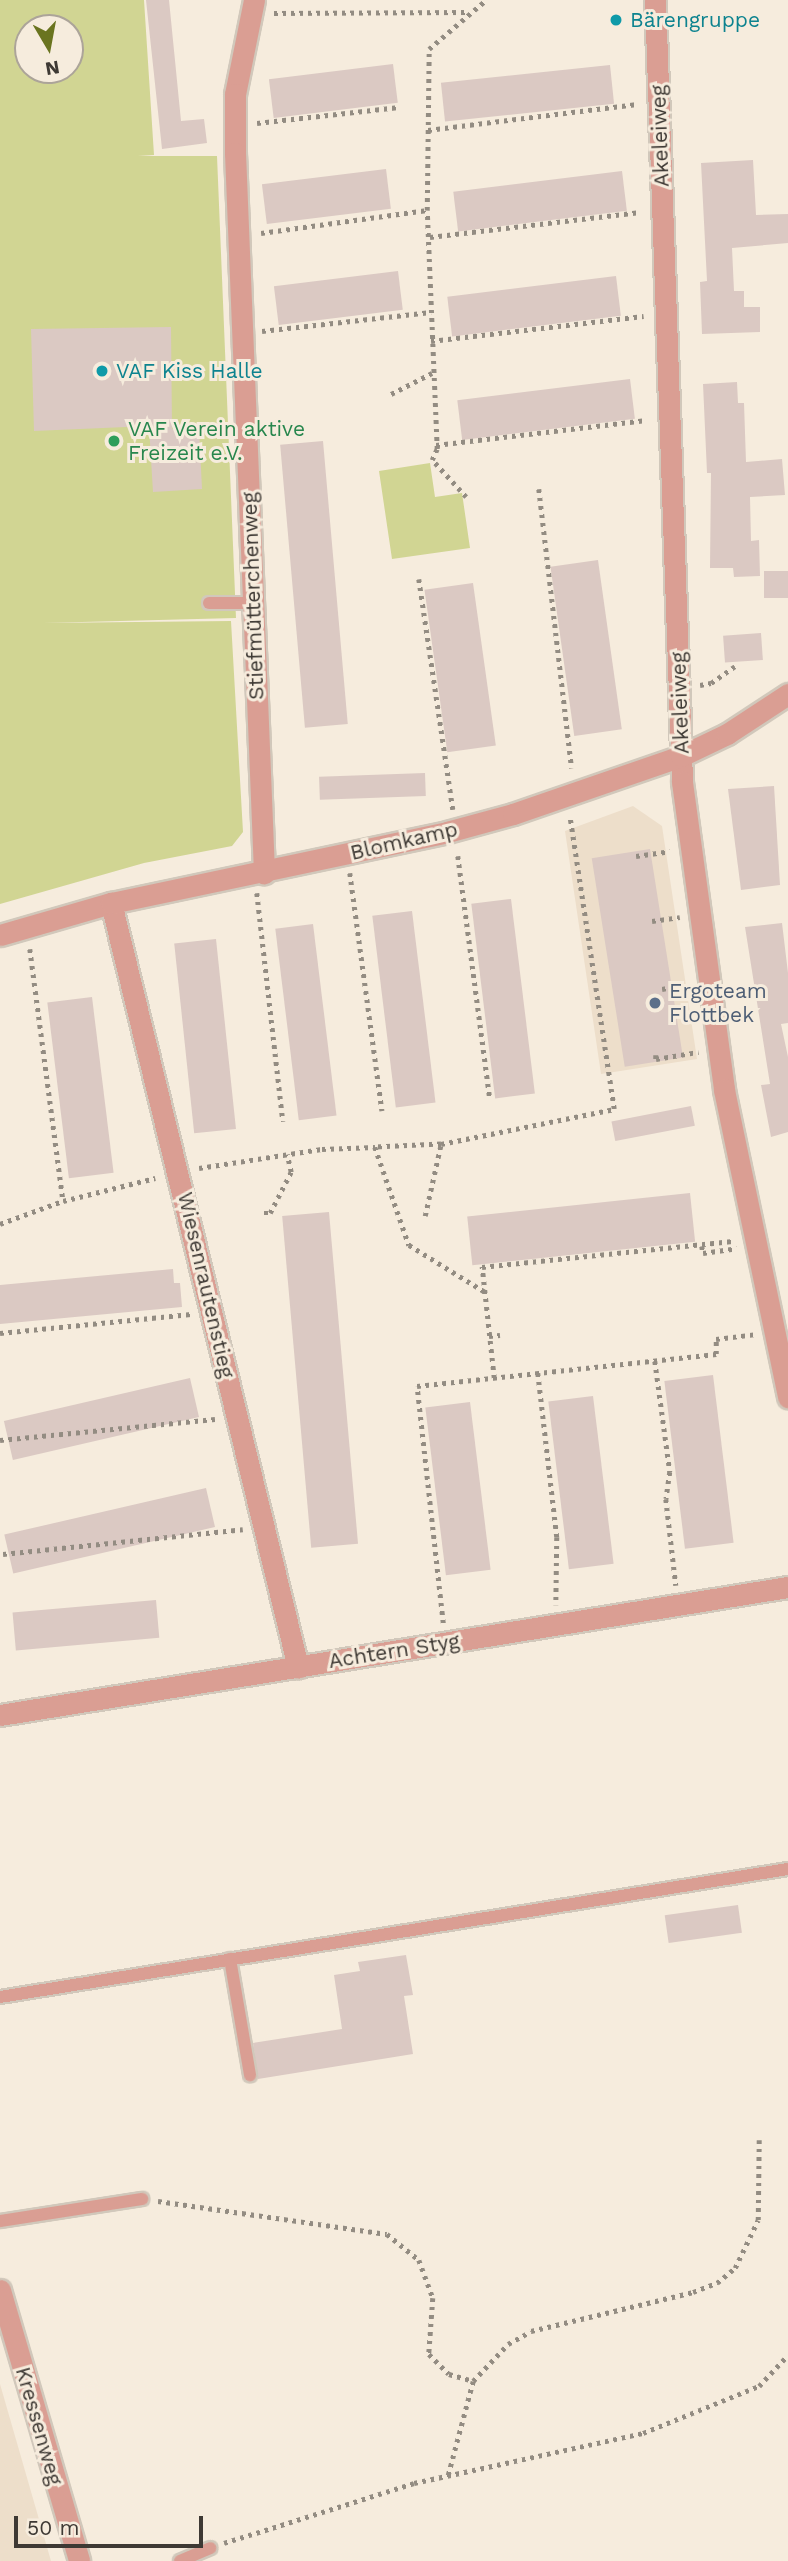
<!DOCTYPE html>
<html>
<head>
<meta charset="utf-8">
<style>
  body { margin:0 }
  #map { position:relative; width:788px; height:2561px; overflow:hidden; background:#f6ecdd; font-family:"Work Sans",sans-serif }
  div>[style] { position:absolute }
  .built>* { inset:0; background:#eddeca }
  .green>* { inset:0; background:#d1d593 }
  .building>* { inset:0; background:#dbc9c3; transform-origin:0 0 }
  .path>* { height:4.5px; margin-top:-2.25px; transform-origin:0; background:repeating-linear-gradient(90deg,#938c82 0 3.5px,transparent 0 8.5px) }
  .roads { filter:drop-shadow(2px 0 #d1c8bb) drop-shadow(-2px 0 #d1c8bb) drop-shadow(0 2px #d1c8bb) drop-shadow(0 -2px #d1c8bb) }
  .lane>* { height:12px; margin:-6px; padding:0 6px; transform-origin:6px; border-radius:6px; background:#da9e93 }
  .street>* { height:21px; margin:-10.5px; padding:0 10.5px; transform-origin:10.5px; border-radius:10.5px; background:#da9e93 }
  .dots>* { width:19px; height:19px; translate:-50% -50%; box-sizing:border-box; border:4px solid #f6ecdd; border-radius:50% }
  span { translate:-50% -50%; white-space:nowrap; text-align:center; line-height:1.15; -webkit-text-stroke:6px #f6ecdd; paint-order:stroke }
  .culture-label { font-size:21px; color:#0d838f }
  .left { translate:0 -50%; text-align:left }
  .street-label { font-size:21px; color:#3e3934 }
  .leisure-label { font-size:21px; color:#27864d }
  .service-label { font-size:21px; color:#4e5e75 }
  .north { position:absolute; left:14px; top:14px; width:70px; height:70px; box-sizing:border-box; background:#f6ecdd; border:2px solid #aca499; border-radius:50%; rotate:170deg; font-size:19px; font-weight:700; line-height:28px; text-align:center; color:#3e3934 }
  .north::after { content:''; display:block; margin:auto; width:24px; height:32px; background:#6a741f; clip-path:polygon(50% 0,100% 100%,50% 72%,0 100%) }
  .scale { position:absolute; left:14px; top:2516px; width:189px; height:32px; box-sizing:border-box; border:4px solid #3e3934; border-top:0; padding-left:9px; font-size:21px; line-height:24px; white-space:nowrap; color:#3e3934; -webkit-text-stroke:5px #f6ecdd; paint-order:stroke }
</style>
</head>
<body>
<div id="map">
  <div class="built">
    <div style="clip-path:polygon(633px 806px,662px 826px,697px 1059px,601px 1074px,565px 831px)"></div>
    <div style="clip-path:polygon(0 2384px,51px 2561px,0 2561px)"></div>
  </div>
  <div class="green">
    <div style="clip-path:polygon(evenodd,0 0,144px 0,154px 155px,138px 156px,217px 156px,236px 618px,43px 623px,231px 621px,243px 832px,232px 846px,144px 863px,0 904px,0 0,28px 28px,70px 28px,70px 70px,28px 70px,28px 28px)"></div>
    <div style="clip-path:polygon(430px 463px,435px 497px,462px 493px,470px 548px,392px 559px,379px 471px)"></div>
  </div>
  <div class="building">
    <div style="clip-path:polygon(146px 0,169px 0,181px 121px,204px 119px,207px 143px,162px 149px)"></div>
    <div style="left:393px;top:64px;width:39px;height:125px;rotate:83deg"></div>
    <div style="left:610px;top:65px;width:39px;height:170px;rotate:84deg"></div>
    <div style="clip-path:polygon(753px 160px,756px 215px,788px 214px,788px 243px,732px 248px,734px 291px,744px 291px,744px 307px,760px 307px,760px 332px,702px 334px,700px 282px,707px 281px,701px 163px)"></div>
    <div style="left:386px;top:169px;width:40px;height:125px;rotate:83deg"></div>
    <div style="left:622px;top:171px;width:40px;height:170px;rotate:83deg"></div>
    <div style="left:398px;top:271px;width:39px;height:125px;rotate:83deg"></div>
    <div style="left:616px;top:276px;width:40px;height:170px;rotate:83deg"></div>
    <div style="clip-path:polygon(171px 327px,172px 429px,199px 427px,202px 489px,153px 492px,149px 426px,34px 431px,31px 329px)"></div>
    <div style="left:630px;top:379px;width:40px;height:174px;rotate:83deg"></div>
    <div style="clip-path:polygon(737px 382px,738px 403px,744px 403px,746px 462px,782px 459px,785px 495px,750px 497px,751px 541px,759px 540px,760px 576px,734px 577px,733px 568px,710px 568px,711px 473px,707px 473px,703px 384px)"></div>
    <div style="left:323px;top:441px;width:284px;height:43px;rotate:85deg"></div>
    <div style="left:598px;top:560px;width:171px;height:48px;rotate:82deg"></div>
    <div style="left:788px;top:571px;width:27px;height:24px;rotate:90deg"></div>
    <div style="left:473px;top:583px;width:164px;height:49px;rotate:82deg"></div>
    <div style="left:761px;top:633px;width:27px;height:38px;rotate:86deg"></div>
    <div style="left:425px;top:773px;width:23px;height:106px;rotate:88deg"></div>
    <div style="clip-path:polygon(774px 786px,780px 885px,741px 890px,728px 789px)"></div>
    <div style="left:650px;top:849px;width:211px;height:59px;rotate:81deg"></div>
    <div style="left:511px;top:899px;width:196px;height:40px;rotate:83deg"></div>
    <div style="left:412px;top:911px;width:193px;height:40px;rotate:83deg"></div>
    <div style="clip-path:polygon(782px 923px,788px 973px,788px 1023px,781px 1024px,788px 1057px,788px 1132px,771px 1137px,761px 1085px,770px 1084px,745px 927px)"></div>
    <div style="left:313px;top:924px;width:193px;height:38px;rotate:83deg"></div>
    <div style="left:216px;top:939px;width:191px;height:42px;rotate:84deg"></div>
    <div style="left:92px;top:997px;width:177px;height:45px;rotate:83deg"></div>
    <div style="left:691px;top:1106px;width:20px;height:81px;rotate:79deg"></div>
    <div style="left:690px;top:1193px;width:49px;height:224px;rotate:84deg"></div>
    <div style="left:329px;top:1212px;width:333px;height:47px;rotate:85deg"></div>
    <div style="clip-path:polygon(173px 1269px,174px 1283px,180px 1283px,182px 1307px,0 1324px,0 1285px)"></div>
    <div style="left:713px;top:1375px;width:169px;height:49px;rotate:83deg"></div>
    <div style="left:190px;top:1378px;width:40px;height:191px;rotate:77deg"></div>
    <div style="left:593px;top:1396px;width:169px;height:45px;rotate:83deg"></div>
    <div style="left:470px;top:1402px;width:169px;height:45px;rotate:83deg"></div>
    <div style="left:206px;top:1488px;width:40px;height:207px;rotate:77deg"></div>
    <div style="left:156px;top:1600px;width:38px;height:144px;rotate:85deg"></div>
    <div style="left:738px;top:1905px;width:28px;height:74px;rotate:82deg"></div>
    <div style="clip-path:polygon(406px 1955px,413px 1995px,404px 1996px,413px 2054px,258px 2079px,253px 2043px,342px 2029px,334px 1975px,360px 1971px,358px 1962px)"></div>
  </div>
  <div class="path">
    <div style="left:274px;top:13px;width:194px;rotate:-0.3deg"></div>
    <div style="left:257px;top:123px;width:143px;rotate:-6.4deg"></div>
    <div style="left:428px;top:130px;width:211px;rotate:-7.1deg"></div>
    <div style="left:261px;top:233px;width:168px;rotate:-7.9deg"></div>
    <div style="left:430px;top:237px;width:212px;rotate:-6.8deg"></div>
    <div style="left:262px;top:331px;width:170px;rotate:-6.4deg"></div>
    <div style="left:431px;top:341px;width:214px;rotate:-6.7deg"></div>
    <div style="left:391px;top:394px;width:46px;rotate:-27.1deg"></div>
    <div style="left:436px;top:445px;width:212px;rotate:-6.8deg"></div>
    <div style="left:539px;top:489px;width:281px;rotate:83.3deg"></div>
    <div style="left:466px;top:497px;width:50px;rotate:-132.6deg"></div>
    <div style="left:432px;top:460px;width:12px;rotate:-66deg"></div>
    <div style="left:437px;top:449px;width:239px;rotate:-92.4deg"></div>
    <div style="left:427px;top:210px;width:161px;rotate:-89.3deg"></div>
    <div style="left:429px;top:49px;width:75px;rotate:-40.7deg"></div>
    <div style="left:419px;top:579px;width:233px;rotate:81.6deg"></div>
    <div style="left:700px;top:685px;width:11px;rotate:-10deg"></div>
    <div style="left:711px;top:683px;width:29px;rotate:-35deg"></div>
    <div style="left:458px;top:856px;width:245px;rotate:82.5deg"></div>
    <div style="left:636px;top:856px;width:34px;rotate:-8deg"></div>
    <div style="left:350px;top:873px;width:240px;rotate:82.3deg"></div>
    <div style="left:257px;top:893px;width:230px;rotate:83.5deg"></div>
    <div style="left:652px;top:921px;width:28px;rotate:-8deg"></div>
    <div style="left:30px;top:949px;width:254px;rotate:82.5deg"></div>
    <div style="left:662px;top:989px;width:25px;rotate:-11deg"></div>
    <div style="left:656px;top:1055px;width:4px;rotate:90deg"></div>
    <div style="left:656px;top:1059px;width:43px;rotate:-9.5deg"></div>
    <div style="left:441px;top:1144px;width:66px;rotate:177.4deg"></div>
    <div style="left:375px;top:1147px;width:104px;rotate:70.9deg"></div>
    <div style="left:409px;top:1245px;width:89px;rotate:31.7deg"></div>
    <div style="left:199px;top:1168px;width:124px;rotate:-8.8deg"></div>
    <div style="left:322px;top:1149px;width:53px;rotate:-2.2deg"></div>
    <div style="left:264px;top:1213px;width:6px"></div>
    <div style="left:270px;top:1213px;width:46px;rotate:-62.9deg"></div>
    <div style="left:291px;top:1172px;width:18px;rotate:-103deg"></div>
    <div style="left:425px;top:1216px;width:74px;rotate:-77.5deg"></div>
    <div style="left:441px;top:1144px;width:177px;rotate:-11.4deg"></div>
    <div style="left:614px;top:1109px;width:295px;rotate:-98.6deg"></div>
    <div style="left:0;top:1224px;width:67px;rotate:-20.1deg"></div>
    <div style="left:63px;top:1201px;width:95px;rotate:-14deg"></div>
    <div style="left:702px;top:1246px;width:7px;rotate:82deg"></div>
    <div style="left:703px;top:1253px;width:34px;rotate:-8deg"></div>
    <div style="left:0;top:1333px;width:192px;rotate:-5.7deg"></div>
    <div style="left:489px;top:1336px;width:11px;rotate:-5deg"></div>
    <div style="left:655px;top:1361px;width:112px;rotate:82.3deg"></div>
    <div style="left:670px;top:1472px;width:27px;rotate:98deg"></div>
    <div style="left:666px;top:1499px;width:87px;rotate:83.4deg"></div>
    <div style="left:538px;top:1373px;width:165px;rotate:83.4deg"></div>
    <div style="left:557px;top:1537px;width:68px;rotate:90.8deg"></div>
    <div style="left:494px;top:1378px;width:112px;rotate:-96.2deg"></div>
    <div style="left:482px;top:1267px;width:252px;rotate:-5.9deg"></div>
    <div style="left:0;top:1440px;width:216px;rotate:-5.6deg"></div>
    <div style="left:3px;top:1554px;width:241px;rotate:-5.9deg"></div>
    <div style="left:443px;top:1623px;width:238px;rotate:-96.3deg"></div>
    <div style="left:417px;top:1386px;width:301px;rotate:-6.1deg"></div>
    <div style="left:716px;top:1354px;width:15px;rotate:-90deg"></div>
    <div style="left:716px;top:1339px;width:38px;rotate:-7deg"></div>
    <div style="left:158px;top:2201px;width:231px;rotate:8.2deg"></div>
    <div style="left:387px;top:2234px;width:41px;rotate:39.1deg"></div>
    <div style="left:419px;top:2260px;width:40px;rotate:69.8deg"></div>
    <div style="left:433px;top:2298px;width:56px;rotate:94.1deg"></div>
    <div style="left:429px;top:2354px;width:28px;rotate:45deg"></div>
    <div style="left:449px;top:2374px;width:25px;rotate:16deg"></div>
    <div style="left:448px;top:2475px;width:97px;rotate:-75.1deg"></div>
    <div style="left:473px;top:2381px;width:51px;rotate:-46.6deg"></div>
    <div style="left:508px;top:2344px;width:26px;rotate:-29deg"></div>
    <div style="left:531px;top:2331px;width:167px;rotate:-13.5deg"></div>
    <div style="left:693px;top:2292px;width:26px;rotate:-21deg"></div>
    <div style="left:717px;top:2283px;width:23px;rotate:-40deg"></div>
    <div style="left:735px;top:2268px;width:53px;rotate:-64.4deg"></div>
    <div style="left:758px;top:2220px;width:80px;rotate:-89.3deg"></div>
    <div style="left:224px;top:2543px;width:199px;rotate:-17.5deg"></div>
    <div style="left:414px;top:2483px;width:234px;rotate:-12.3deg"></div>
    <div style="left:643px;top:2433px;width:125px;rotate:-22.1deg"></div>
    <div style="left:759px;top:2386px;width:42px;rotate:-46.9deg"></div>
  </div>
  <div class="roads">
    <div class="lane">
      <div style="left:209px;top:603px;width:44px"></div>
      <div style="left:230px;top:1959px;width:118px;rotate:80.2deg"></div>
      <div style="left:0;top:1997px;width:798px;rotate:-9.23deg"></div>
      <div style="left:0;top:2221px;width:144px;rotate:-8.8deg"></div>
      <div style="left:180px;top:2561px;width:33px;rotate:-23deg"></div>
    </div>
    <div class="street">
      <div style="left:254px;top:0;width:96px;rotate:101.4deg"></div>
      <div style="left:235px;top:94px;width:59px;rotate:90deg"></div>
      <div style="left:235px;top:153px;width:721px;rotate:87.69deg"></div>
      <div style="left:655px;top:0;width:782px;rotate:88.02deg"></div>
      <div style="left:682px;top:782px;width:311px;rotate:82.2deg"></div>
      <div style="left:724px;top:1090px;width:314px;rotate:78.2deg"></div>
      <div style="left:111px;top:903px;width:787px;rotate:76.25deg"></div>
      <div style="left:0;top:935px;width:116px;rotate:-16.1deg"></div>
      <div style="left:111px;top:903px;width:343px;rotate:-11.9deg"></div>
      <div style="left:447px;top:832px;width:68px;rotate:-15.3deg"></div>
      <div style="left:513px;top:814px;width:178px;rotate:-19deg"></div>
      <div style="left:681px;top:756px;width:51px;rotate:-25.6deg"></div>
      <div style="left:727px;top:734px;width:73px;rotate:-33.3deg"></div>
      <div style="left:0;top:1715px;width:798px;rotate:-9.23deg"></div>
      <div style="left:0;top:2290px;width:282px;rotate:73.7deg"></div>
    </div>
  </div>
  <div class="dots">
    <div style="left:616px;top:20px;background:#0f9aa8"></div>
    <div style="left:102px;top:371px;background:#0f9aa8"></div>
    <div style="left:114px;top:441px;background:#2e9e5b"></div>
    <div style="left:655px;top:1003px;background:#5c6f8a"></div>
  </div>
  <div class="culture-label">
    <span class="left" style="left:630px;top:20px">Bärengruppe</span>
    <span class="left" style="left:116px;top:371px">VAF Kiss Halle</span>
  </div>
  <div class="street-label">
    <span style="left:660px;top:136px;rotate:-92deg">Akeleiweg</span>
    <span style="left:253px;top:596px;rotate:-92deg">Stiefmütterchenweg</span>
    <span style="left:680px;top:703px;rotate:-92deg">Akeleiweg</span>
    <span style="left:404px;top:841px;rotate:-13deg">Blomkamp</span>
    <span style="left:206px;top:1285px;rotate:77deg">Wiesenrautenstieg</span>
    <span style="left:394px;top:1651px;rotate:-9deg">Achtern Styg</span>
    <span style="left:39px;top:2426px;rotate:74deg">Kressenweg</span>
  </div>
  <div class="leisure-label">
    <span class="left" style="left:128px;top:441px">VAF Verein aktive<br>Freizeit e.V.</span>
  </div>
  <div class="service-label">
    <span class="left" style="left:669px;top:1003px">Ergoteam<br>Flottbek</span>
  </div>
  <div class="north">N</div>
  <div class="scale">50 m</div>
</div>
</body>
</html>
